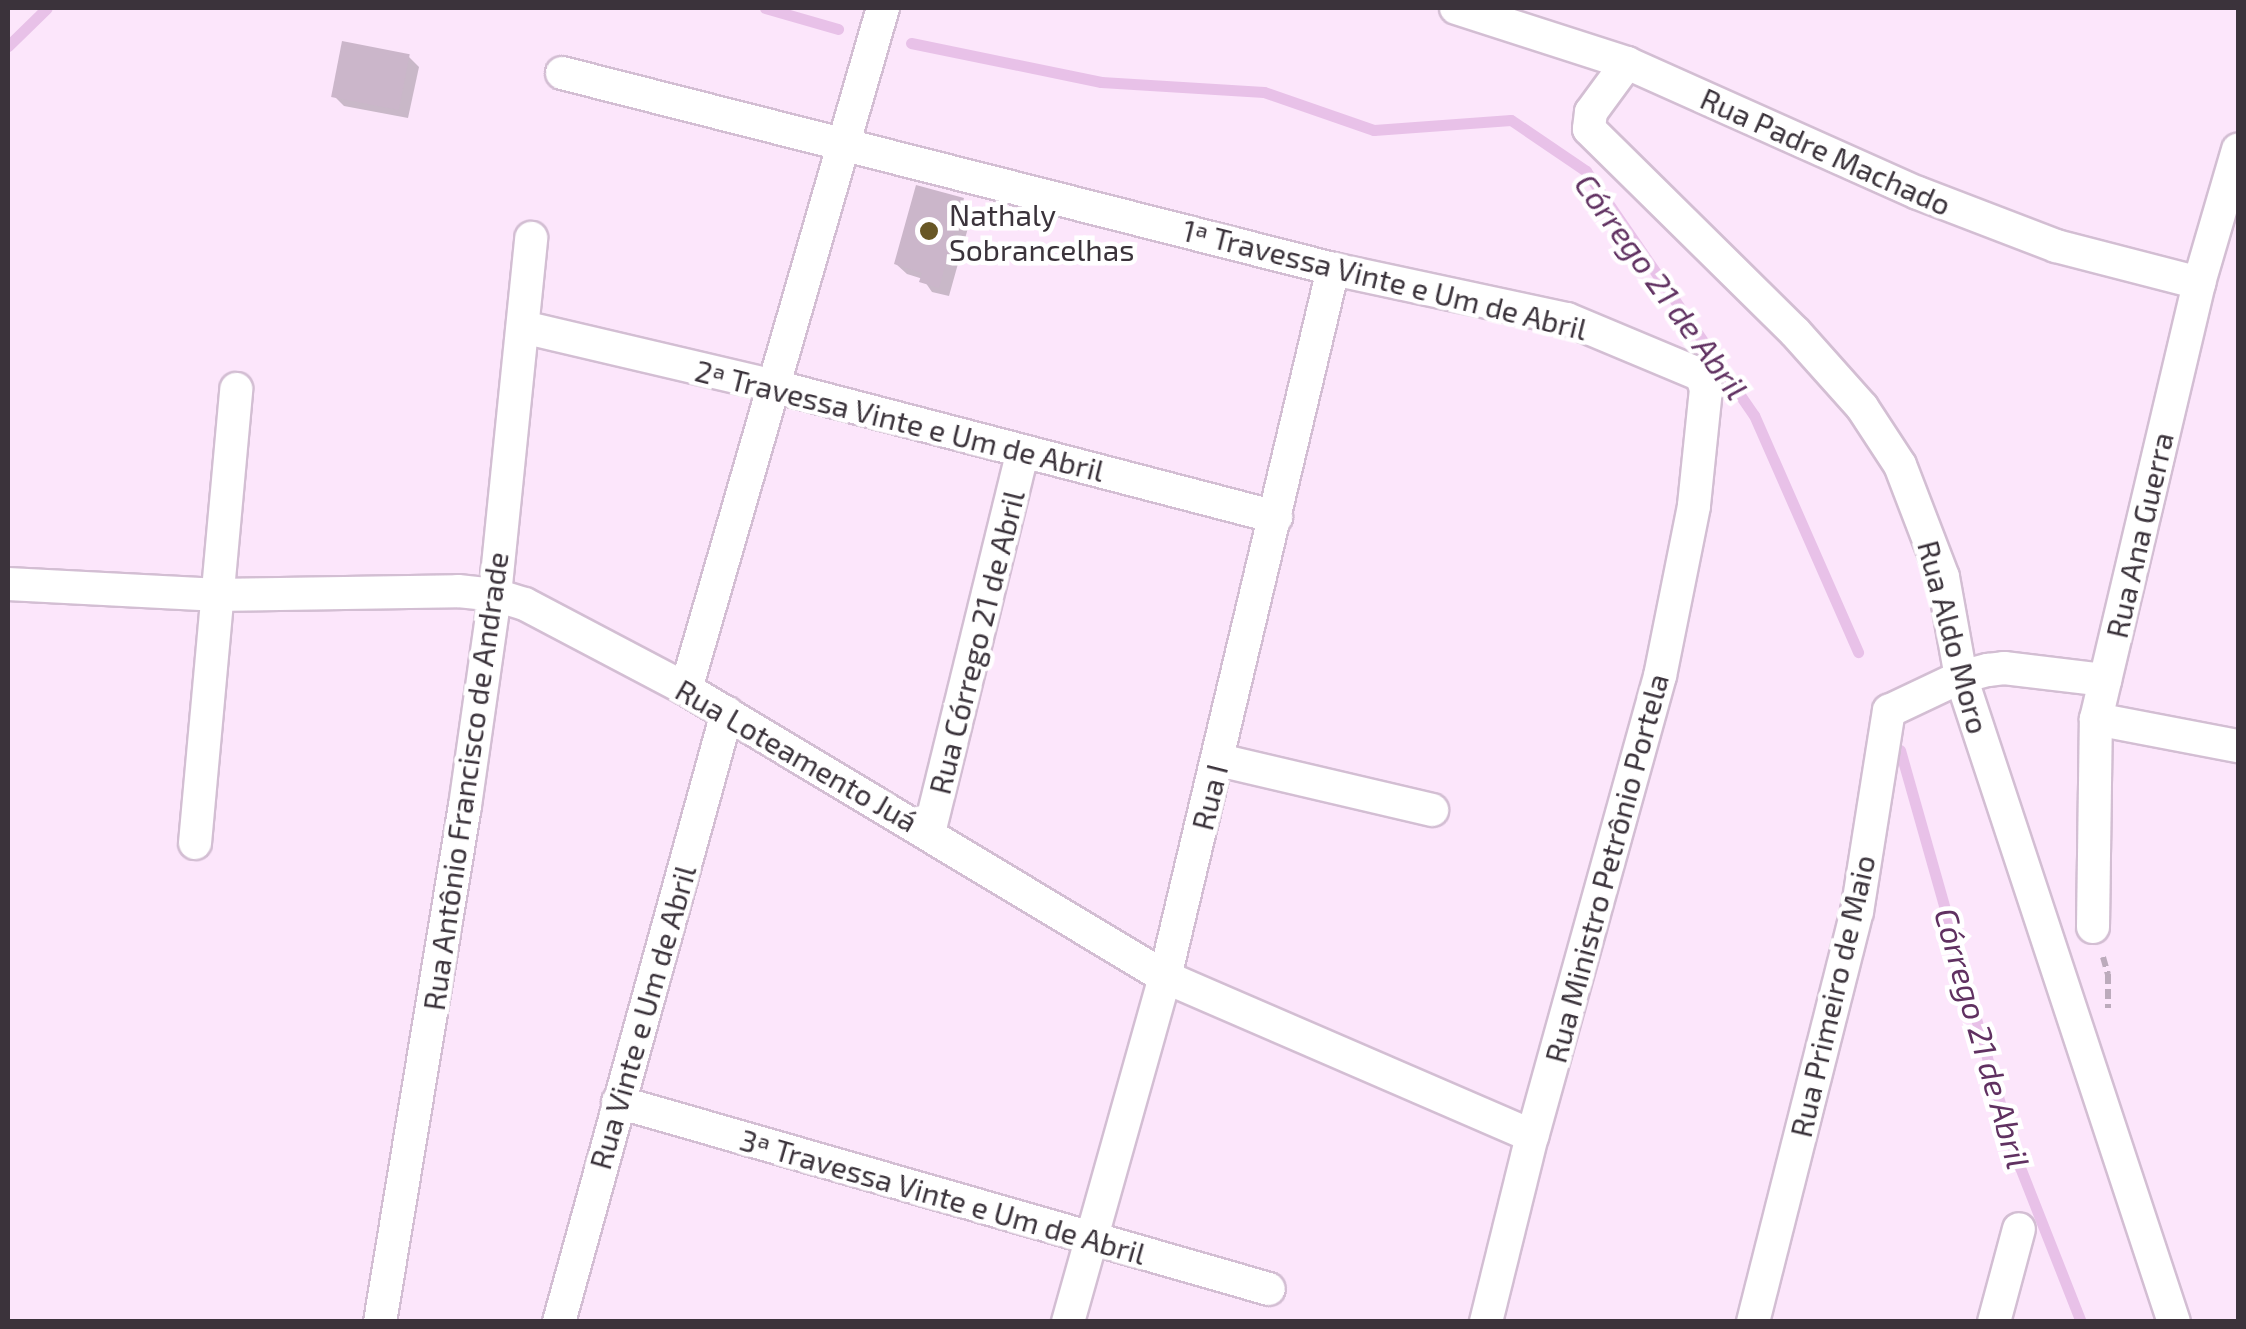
<!DOCTYPE html>
<html>
<head>
<meta charset="utf-8">
<style>
  body { margin:0 }
  #map { position:relative; width:2246px; height:1329px; overflow:hidden; background:#fce6fb; font-family:"Exo 2",sans-serif }
  div>[style] { position:absolute }
  .shadow>* { inset:0; background:#0003 }
  .stream>* { height:11px; margin:-5.5px; padding:0 5.5px; transform-origin:5.5px; border-radius:5.5px; background:#e8c1e8 }
  .building>* { inset:0; background:#cbb6ca; transform-origin:0 0 }
  .path>* { height:6px; margin-top:-3px; transform-origin:0; background:repeating-linear-gradient(90deg,#bcabbc 0 10px,transparent 0 15px) }
  .roads { filter:drop-shadow(2px 0 #d3bed3) drop-shadow(-2px 0 #d3bed3) drop-shadow(0 2px #d3bed3) drop-shadow(0 -2px #d3bed3) }
  .street>* { height:32px; margin:-16px; padding:0 16px; transform-origin:16px; border-radius:16px; background:#fff }
  .dots>* { width:28px; height:28px; translate:-50% -50%; box-sizing:border-box; border:5px solid #fff; border-radius:50% }
  span { translate:-50% -50%; white-space:nowrap; text-align:center; line-height:1.15; -webkit-text-stroke:9px #fff; paint-order:stroke }
  .street-label { font-size:30px; color:#3b333b }
  .poi-label { font-size:30px; color:#3b333b }
  .left { translate:0 -50%; text-align:left }
  .water-label { font-size:32px; color:#603161; font-style:italic }
  .frame { position:absolute; inset:0; border:10px solid #3b333b; pointer-events:none }
</style>
</head>
<body>
<div id="map">
  <div class="shadow">
    <div style="clip-path:polygon(408px 56px,419px 67px,408px 118px,344px 106px,334px 96px)"></div>
    <div style="clip-path:polygon(963px 200px,973px 210px,949px 296px,932px 292px,923px 279px,907px 274px,896px 264px)"></div>
  </div>
  <div class="stream">
    <div style="left:765px;top:8px;width:76px;rotate:16deg"></div>
    <div style="left:911px;top:43px;width:194px;rotate:11.6deg"></div>
    <div style="left:1101px;top:82px;width:163px;rotate:3.5deg"></div>
    <div style="left:1264px;top:92px;width:116px;rotate:19.1deg"></div>
    <div style="left:1374px;top:130px;width:137px;rotate:-4.2deg"></div>
    <div style="left:1511px;top:120px;width:91px;rotate:34.2deg"></div>
    <div style="left:1586px;top:171px;width:296px;rotate:55.5deg"></div>
    <div style="left:1754px;top:415px;width:259px;rotate:66.3deg"></div>
    <div style="left:8px;top:46px;width:54px;rotate:-44.3deg"></div>
    <div style="left:1900px;top:750px;width:418px;rotate:74.2deg"></div>
    <div style="left:2014px;top:1152px;width:183px;rotate:68.5deg"></div>
  </div>
  <div class="building">
    <div style="left:342px;top:41px;width:69px;height:57px;rotate:11deg"></div>
    <div style="clip-path:polygon(916px 185px,964px 198px,939px 288px,919px 282px,922px 273px,894px 264px)"></div>
  </div>
  <div class="path">
    <div style="left:2103px;top:957px;width:18px;rotate:74deg"></div>
    <div style="left:2108px;top:974px;width:34px;rotate:90deg"></div>
  </div>
  <div class="roads">
    <div class="street">
      <div style="left:1456px;top:8px;width:180px;rotate:17.8deg"></div>
      <div style="left:1627px;top:63px;width:319px;rotate:24.1deg"></div>
      <div style="left:1918px;top:193px;width:148px;rotate:21deg"></div>
      <div style="left:2056px;top:246px;width:148px;rotate:14.5deg"></div>
      <div style="left:1627px;top:63px;width:61px;rotate:126.3deg"></div>
      <div style="left:1591px;top:112px;width:17px;rotate:97deg"></div>
      <div style="left:1589px;top:129px;width:289px;rotate:44.6deg"></div>
      <div style="left:1795px;top:332px;width:101px;rotate:48.2deg"></div>
      <div style="left:1862px;top:407px;width:69px;rotate:56.8deg"></div>
      <div style="left:1900px;top:465px;width:120px;rotate:69deg"></div>
      <div style="left:1943px;top:577px;width:102px;rotate:79.8deg"></div>
      <div style="left:1961px;top:677px;width:679px;rotate:71.73deg"></div>
      <div style="left:562px;top:73px;width:796px;rotate:14.26deg"></div>
      <div style="left:1333px;top:269px;width:239px;rotate:12.1deg"></div>
      <div style="left:1567px;top:319px;width:145px;rotate:22.7deg"></div>
      <div style="left:1701px;top:375px;width:15px;rotate:70deg"></div>
      <div style="left:1706px;top:389px;width:118px;rotate:95.9deg"></div>
      <div style="left:1694px;top:506px;width:173px;rotate:101.3deg"></div>
      <div style="left:1660px;top:676px;width:477px;rotate:105.5deg"></div>
      <div style="left:1532px;top:1136px;width:192px;rotate:103.9deg"></div>
      <div style="left:523px;top:327px;width:258px;rotate:13.2deg"></div>
      <div style="left:774px;top:386px;width:519px;rotate:14.63deg"></div>
      <div style="left:8px;top:584px;width:207px;rotate:3deg"></div>
      <div style="left:215px;top:595px;width:243px;rotate:-0.9deg"></div>
      <div style="left:458px;top:591px;width:37px;rotate:6deg"></div>
      <div style="left:495px;top:595px;width:31px;rotate:17deg"></div>
      <div style="left:525px;top:604px;width:182px;rotate:27.8deg"></div>
      <div style="left:686px;top:689px;width:559px;rotate:31.02deg"></div>
      <div style="left:1165px;top:977px;width:400px;rotate:23.4deg"></div>
      <div style="left:686px;top:689px;width:709px;rotate:-73.87deg"></div>
      <div style="left:2096px;top:719px;width:145px;rotate:10.8deg"></div>
      <div style="left:1219px;top:760px;width:219px;rotate:13.2deg"></div>
      <div style="left:929px;top:833px;width:393px;rotate:-76.2deg"></div>
      <div style="left:195px;top:843px;width:456px;rotate:-84.8deg"></div>
      <div style="left:2093px;top:927px;width:208px;rotate:-89.2deg"></div>
      <div style="left:2096px;top:719px;width:448px;rotate:-76.7deg"></div>
      <div style="left:2199px;top:283px;width:139px;rotate:-73.7deg"></div>
      <div style="left:618px;top:1102px;width:677px;rotate:16.03deg"></div>
      <div style="left:380px;top:1322px;width:523px;rotate:-80.65deg"></div>
      <div style="left:465px;top:806px;width:213px;rotate:-81.9deg"></div>
      <div style="left:495px;top:595px;width:359px;rotate:-84.2deg"></div>
      <div style="left:559px;top:1322px;width:632px;rotate:-74.58deg"></div>
      <div style="left:1068px;top:1322px;width:358px;rotate:-74.3deg"></div>
      <div style="left:1165px;top:977px;width:728px;rotate:-76.65deg"></div>
      <div style="left:1753px;top:1322px;width:423px;rotate:-75.8deg"></div>
      <div style="left:1857px;top:912px;width:204px;rotate:-81deg"></div>
      <div style="left:1889px;top:711px;width:80px;rotate:-25.3deg"></div>
      <div style="left:1961px;top:677px;width:28px;rotate:-15deg"></div>
      <div style="left:1988px;top:670px;width:16px;rotate:-7deg"></div>
      <div style="left:2004px;top:668px;width:102px;rotate:6.8deg"></div>
      <div style="left:1994px;top:1322px;width:96px;rotate:-75deg"></div>
    </div>
  </div>
  <div class="dots">
    <div style="left:929px;top:231px;background:#685725"></div>
  </div>
  <div class="street-label">
    <span style="left:1826px;top:151px;rotate:24deg">Rua Padre Machado</span>
    <span style="left:1385px;top:279px;rotate:14deg">1ª Travessa Vinte e Um de Abril</span>
    <span style="left:900px;top:420px;rotate:14deg">2ª Travessa Vinte e Um de Abril</span>
    <span style="left:2139px;top:535px;rotate:-77deg">Rua Ana Guerra</span>
    <span style="left:1954px;top:637px;rotate:75deg">Rua Aldo Moro</span>
    <span style="left:976px;top:642px;rotate:-76deg">Rua Córrego 21 de Abril</span>
    <span style="left:797px;top:755px;rotate:30deg">Rua Loteamento Juá</span>
    <span style="left:465px;top:781px;rotate:-82deg">Rua Antônio Francisco de Andrade</span>
    <span style="left:1209px;top:797px;rotate:-76deg">Rua I</span>
    <span style="left:1606px;top:868px;rotate:-75deg">Rua Ministro Petrônio Portela</span>
    <span style="left:1832px;top:996px;rotate:-77deg">Rua Primeiro de Maio</span>
    <span style="left:642px;top:1017px;rotate:-74deg">Rua Vinte e Um de Abril</span>
    <span style="left:943px;top:1196px;rotate:16deg">3ª Travessa Vinte e Um de Abril</span>
  </div>
  <div class="poi-label">
    <span class="left" style="left:949px;top:231px">Nathaly<br>Sobrancelhas</span>
  </div>
  <div class="water-label">
    <span style="left:1662px;top:286px;rotate:54deg">Córrego 21 de Abril</span>
    <span style="left:1983px;top:1038px;rotate:74deg">Córrego 21 de Abril</span>
  </div>
  <div class="frame"></div>
</div>
</body>
</html>
